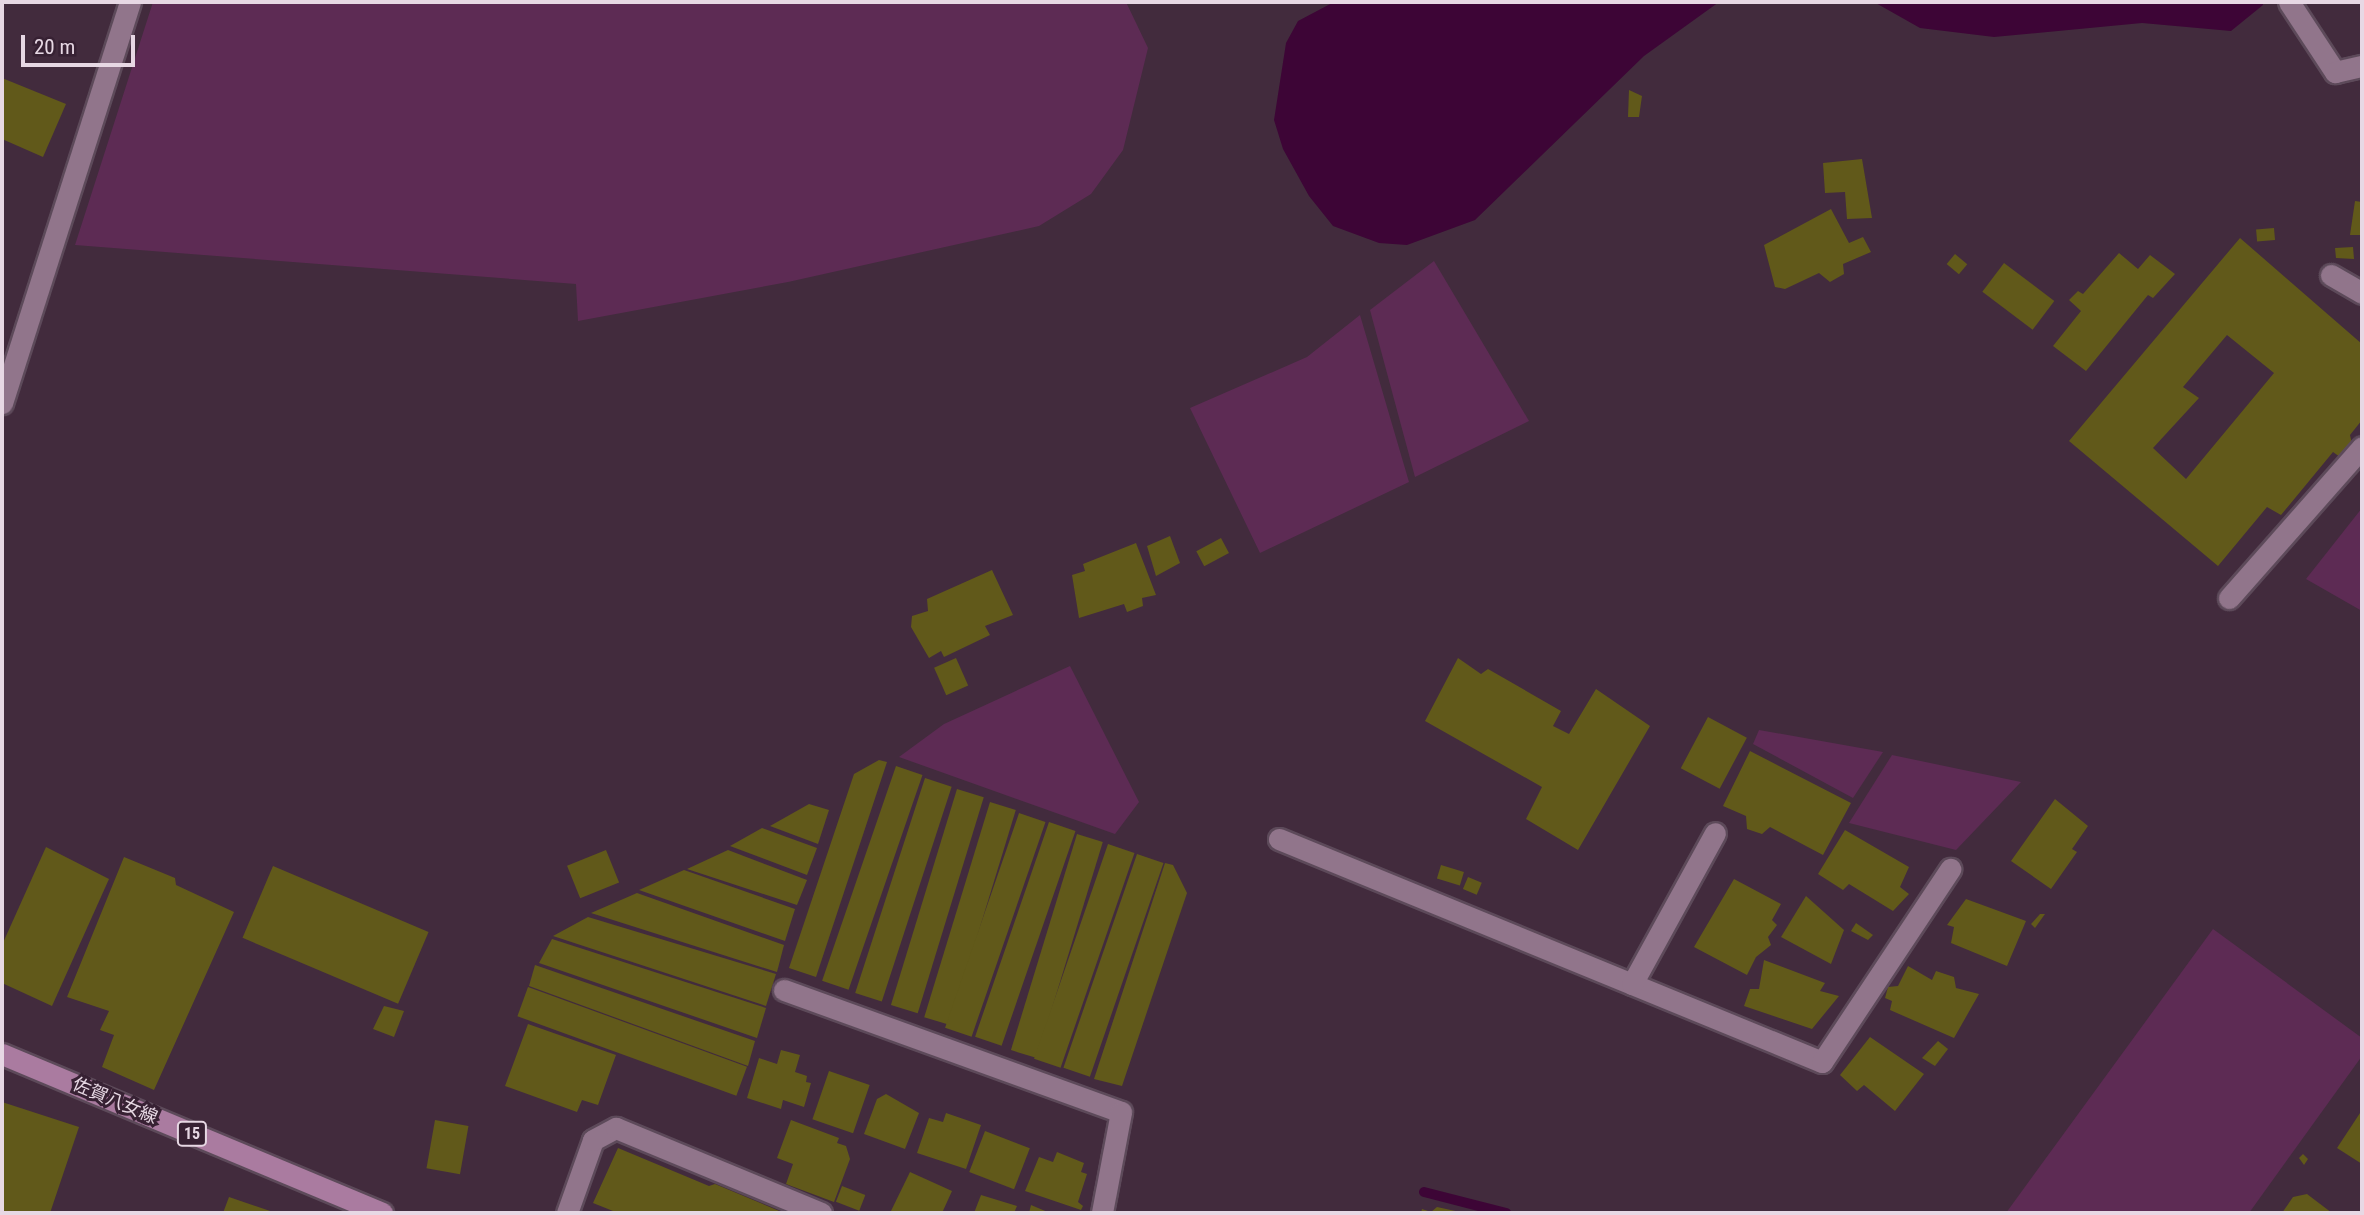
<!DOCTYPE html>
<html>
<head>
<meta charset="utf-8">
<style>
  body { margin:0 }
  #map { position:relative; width:2364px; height:1215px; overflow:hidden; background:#422b3d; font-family:"Roboto Condensed","Noto Sans JP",sans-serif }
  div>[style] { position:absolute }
  .green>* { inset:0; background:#5d2b54 }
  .water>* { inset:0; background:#3d0536 }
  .stream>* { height:10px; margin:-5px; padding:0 5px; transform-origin:5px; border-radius:5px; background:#3d0536 }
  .building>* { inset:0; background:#61591a; transform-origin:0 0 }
  .roads { filter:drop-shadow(2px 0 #5d4a5a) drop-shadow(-2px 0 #5d4a5a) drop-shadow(0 2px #5d4a5a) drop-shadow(0 -2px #5d4a5a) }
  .minor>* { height:21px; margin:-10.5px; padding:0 10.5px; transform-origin:10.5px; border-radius:10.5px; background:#91758b }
  .major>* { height:21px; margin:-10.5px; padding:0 10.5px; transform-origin:10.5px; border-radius:10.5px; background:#aa7ba0 }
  span { translate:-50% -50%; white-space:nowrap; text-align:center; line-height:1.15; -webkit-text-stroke:6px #372133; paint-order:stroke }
  .shield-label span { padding:2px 5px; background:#372133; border:2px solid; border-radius:5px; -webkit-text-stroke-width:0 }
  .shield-label { font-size:16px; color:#e7d8e4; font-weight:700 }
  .street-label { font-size:18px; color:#e7d8e4 }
  .frame { position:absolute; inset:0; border:4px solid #e7d8e4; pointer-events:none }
  .scale { position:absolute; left:21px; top:35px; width:114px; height:32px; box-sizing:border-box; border:4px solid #e7d8e4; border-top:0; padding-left:9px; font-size:21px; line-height:24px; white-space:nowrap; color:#e7d8e4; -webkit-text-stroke:5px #372133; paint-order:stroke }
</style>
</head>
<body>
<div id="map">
  <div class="green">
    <div style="clip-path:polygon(153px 2px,1126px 2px,1148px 48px,1123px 150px,1091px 194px,1039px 226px,788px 282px,578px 321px,576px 284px,75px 245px)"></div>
    <div style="clip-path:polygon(1434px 261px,1529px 421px,1415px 477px,1370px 310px)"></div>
    <div style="clip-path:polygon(1360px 315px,1409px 482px,1260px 553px,1190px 408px,1307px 357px)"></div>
    <div style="clip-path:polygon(2362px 508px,2362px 611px,2306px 579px)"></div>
    <div style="clip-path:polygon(1070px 666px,1139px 802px,1115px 834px,899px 757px,944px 724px)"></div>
    <div style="clip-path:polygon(1759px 730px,1883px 752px,1853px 798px,1753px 744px)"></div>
    <div style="clip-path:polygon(1892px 755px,2021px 782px,1956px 850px,1849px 823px)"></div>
    <div style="clip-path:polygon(2213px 929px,2362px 1038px,2362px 1056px,2249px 1213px,2006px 1213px)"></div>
  </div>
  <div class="water">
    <div style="clip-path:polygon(1334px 2px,1719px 2px,1644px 56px,1475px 220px,1407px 245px,1379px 243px,1333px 226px,1309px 196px,1283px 149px,1274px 120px,1286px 43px,1298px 21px)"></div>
    <div style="clip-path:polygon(1874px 2px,2263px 2px,2263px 5px,2231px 31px,2142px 23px,1994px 37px,1920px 28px)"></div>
  </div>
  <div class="stream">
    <div style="left:1424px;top:1192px;width:85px;rotate:14.4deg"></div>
  </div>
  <div class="building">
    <div style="clip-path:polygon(2px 78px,66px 104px,43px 157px,2px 139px)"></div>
    <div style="clip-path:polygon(1629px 90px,1642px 96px,1639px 117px,1628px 117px)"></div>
    <div style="clip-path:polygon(1862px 159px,1872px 218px,1847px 219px,1845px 192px,1825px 193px,1823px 163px)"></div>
    <div style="clip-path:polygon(2355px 201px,2362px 202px,2362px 235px,2350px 235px)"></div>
    <div style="clip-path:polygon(1831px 209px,1849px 243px,1863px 237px,1871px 252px,1843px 264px,1844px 274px,1830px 282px,1819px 273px,1785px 289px,1775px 287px,1764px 245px)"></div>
    <div style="left:2274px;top:228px;width:12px;height:18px;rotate:85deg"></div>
    <div style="clip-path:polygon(evenodd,2240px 238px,2362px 344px,2362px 420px,2350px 435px,2352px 444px,2340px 457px,2333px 452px,2281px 515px,2267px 507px,2218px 566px,2069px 441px,2240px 238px,2227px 335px,2274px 373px,2186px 479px,2153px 448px,2199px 398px,2183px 387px,2227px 335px)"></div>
    <div style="clip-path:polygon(2353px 247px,2354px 259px,2336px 258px,2335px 248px)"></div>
    <div style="clip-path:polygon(2119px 253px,2138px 269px,2150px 255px,2175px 274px,2153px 298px,2148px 295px,2086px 371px,2053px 346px,2081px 311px,2069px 300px,2078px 291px,2083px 294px)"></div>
    <div style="left:1955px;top:254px;width:16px;height:13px;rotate:40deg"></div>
    <div style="left:2004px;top:263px;width:63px;height:36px;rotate:37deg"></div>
    <div style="clip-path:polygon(1170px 536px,1180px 563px,1156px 576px,1147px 546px)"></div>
    <div style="left:1221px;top:538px;width:17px;height:28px;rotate:62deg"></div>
    <div style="clip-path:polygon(1136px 543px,1156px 595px,1142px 598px,1143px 606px,1127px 612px,1124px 604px,1079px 618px,1072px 575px,1085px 571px,1083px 564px)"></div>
    <div style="clip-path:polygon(992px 570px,1013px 615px,985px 626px,990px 635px,944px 657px,941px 651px,929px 658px,911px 627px,912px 616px,928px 611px,927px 599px)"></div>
    <div style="left:956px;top:658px;width:30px;height:24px;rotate:66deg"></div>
    <div style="clip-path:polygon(1458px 658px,1481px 674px,1488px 669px,1561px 711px,1553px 726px,1569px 734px,1596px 689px,1650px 726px,1578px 850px,1526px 819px,1542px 787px,1425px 721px)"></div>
    <div style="left:1708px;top:717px;width:44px;height:58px;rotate:28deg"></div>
    <div style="clip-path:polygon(1750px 751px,1851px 803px,1823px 855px,1770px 827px,1762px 834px,1747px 829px,1746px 816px,1723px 806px)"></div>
    <div style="clip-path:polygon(879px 760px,887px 762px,816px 977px,789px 968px,854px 774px)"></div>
    <div style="left:896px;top:766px;width:28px;height:227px;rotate:19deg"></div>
    <div style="left:925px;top:778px;width:28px;height:226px;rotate:18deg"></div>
    <div style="left:957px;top:789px;width:28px;height:226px;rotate:17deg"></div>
    <div style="clip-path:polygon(2055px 799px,2088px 826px,2072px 849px,2077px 852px,2051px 889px,2011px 861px)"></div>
    <div style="left:990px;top:802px;width:27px;height:225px;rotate:17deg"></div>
    <div style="clip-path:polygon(809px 804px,829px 810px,818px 844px,770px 826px)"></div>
    <div style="left:1019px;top:813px;width:28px;height:227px;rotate:19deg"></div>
    <div style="left:1049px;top:822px;width:28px;height:227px;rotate:19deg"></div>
    <div style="clip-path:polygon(762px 828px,817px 848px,807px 875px,730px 846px)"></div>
    <div style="clip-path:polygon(1845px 830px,1909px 867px,1900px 887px,1909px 894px,1893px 911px,1849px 884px,1843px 890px,1818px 874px)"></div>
    <div style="left:1077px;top:834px;width:27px;height:226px;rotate:17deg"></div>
    <div style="left:1108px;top:844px;width:28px;height:227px;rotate:19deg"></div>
    <div style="clip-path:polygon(46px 847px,109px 879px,52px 1006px,2px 983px,2px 945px)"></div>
    <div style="left:606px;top:850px;width:35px;height:42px;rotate:68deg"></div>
    <div style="clip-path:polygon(728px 850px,807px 880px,797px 905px,687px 869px)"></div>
    <div style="left:1137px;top:854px;width:28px;height:226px;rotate:19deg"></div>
    <div style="clip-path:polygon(124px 857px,175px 878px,176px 885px,234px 912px,154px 1090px,102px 1067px,114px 1035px,100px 1030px,109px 1011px,67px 997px)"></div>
    <div style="clip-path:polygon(1165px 863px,1173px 865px,1187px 893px,1122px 1086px,1094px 1079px)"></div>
    <div style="left:1441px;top:865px;width:24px;height:14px;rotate:17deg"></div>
    <div style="left:273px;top:866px;width:169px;height:78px;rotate:23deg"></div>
    <div style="clip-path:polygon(684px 870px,795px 909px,785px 941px,639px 890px)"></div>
    <div style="left:1468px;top:877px;width:15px;height:13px;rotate:23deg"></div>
    <div style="clip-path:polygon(1734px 879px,1781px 904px,1772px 920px,1777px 925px,1768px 937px,1771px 945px,1756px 957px,1747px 975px,1694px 947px)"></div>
    <div style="clip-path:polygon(637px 893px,784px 945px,777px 972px,591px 913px)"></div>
    <div style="clip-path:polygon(1806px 896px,1844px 930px,1831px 964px,1781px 937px)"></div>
    <div style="clip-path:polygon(1966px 899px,2026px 921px,2007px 966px,1951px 943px,1954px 927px,1947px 925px)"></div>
    <div style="clip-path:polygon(2040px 914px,2045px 914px,2035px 928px,2031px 924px)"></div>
    <div style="clip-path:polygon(588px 917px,776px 974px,766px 1006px,553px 936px)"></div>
    <div style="clip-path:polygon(1856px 923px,1873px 935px,1868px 940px,1851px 931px)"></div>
    <div style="clip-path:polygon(552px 939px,766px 1008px,757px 1038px,539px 963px)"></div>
    <div style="clip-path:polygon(1764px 960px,1825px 983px,1820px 991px,1839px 996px,1812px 1029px,1744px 1006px,1750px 989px,1759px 989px)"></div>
    <div style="clip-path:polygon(535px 965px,755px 1041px,748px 1066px,529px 986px)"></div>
    <div style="clip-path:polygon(1908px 966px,1932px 980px,1936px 971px,1954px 977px,1956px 988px,1979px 994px,1954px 1038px,1890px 1010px,1892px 1001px,1885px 998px,1888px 987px,1898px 986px)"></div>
    <div style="left:528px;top:987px;width:233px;height:31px;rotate:20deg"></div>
    <div style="clip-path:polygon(384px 1006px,404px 1011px,394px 1037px,373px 1029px)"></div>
    <div style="clip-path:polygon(528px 1024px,616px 1055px,598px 1105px,582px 1100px,577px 1112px,505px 1086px)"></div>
    <div style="clip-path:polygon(1870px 1037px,1924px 1074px,1895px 1111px,1864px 1085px,1857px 1091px,1840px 1075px)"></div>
    <div style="clip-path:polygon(1938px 1041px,1948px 1049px,1935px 1066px,1922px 1058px)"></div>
    <div style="clip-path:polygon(781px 1050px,800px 1055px,795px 1072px,807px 1076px,806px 1082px,811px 1083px,804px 1107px,783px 1100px,781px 1109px,747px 1098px,759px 1058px,777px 1064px)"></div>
    <div style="left:829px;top:1071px;width:43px;height:51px;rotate:19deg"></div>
    <div style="clip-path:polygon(886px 1094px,919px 1113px,905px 1149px,864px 1134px,877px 1099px)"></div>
    <div style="clip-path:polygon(2px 1102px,79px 1127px,50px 1213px,2px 1213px)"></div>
    <div style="clip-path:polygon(2362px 1110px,2362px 1164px,2337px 1148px)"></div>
    <div style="clip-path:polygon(946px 1113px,981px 1125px,966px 1169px,917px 1153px,929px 1118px,943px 1122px)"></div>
    <div style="left:435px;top:1120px;width:34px;height:49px;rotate:10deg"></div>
    <div style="clip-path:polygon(791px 1120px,839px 1138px,837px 1143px,846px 1146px,850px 1159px,834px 1202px,786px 1184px,793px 1164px,777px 1158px)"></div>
    <div style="left:985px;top:1131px;width:48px;height:44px;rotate:21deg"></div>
    <div style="clip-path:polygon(618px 1148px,709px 1186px,715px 1184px,784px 1213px,618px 1213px,593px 1203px)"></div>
    <div style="clip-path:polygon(1057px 1152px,1084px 1163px,1081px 1172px,1087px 1174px,1078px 1202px,1083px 1206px,1081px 1210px,1025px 1191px,1039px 1157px,1053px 1162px)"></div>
    <div style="clip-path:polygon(2303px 1154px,2308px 1159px,2304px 1165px,2299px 1158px)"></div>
    <div style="clip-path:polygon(910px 1172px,952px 1191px,942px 1213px,890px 1213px)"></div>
    <div style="left:842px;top:1186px;width:25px;height:17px;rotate:21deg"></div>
    <div style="clip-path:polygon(2307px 1194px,2332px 1213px,2282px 1213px,2293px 1197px)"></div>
    <div style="clip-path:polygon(981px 1195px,1017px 1206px,1014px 1213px,974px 1213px)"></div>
    <div style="clip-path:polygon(229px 1197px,276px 1213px,223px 1213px)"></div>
    <div style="clip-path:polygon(1031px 1205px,1050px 1213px,1029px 1213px)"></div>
    <div style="clip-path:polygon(1437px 1207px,1460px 1212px,1460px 1213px,1421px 1213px,1422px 1209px,1431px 1212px)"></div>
  </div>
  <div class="roads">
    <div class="minor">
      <div style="left:2289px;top:2px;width:84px;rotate:56.7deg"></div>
      <div style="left:2335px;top:72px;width:28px;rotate:-13deg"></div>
      <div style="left:2331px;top:275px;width:36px;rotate:30deg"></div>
      <div style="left:2px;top:403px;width:421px;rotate:-72.3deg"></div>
      <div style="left:2229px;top:598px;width:201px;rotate:-48.6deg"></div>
      <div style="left:1279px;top:839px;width:587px;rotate:22.33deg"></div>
      <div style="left:1822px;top:1062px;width:232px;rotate:-56.4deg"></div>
      <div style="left:1632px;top:984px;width:172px;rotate:-61.2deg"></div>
      <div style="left:784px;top:990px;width:358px;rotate:19.9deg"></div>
      <div style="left:1121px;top:1112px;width:103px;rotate:100.7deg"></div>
      <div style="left:567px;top:1213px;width:77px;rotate:-70.4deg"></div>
      <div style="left:593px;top:1140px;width:26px;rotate:-28deg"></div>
      <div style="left:616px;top:1128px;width:222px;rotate:22.5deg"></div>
    </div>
    <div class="major">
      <div style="left:2px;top:1054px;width:412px;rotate:22.7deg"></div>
    </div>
  </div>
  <div class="shield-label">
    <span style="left:192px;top:1134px">15</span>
  </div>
  <div class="street-label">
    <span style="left:115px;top:1101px;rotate:23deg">佐賀八女線</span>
  </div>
  <div class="frame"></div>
  <div class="scale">20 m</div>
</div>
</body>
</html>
